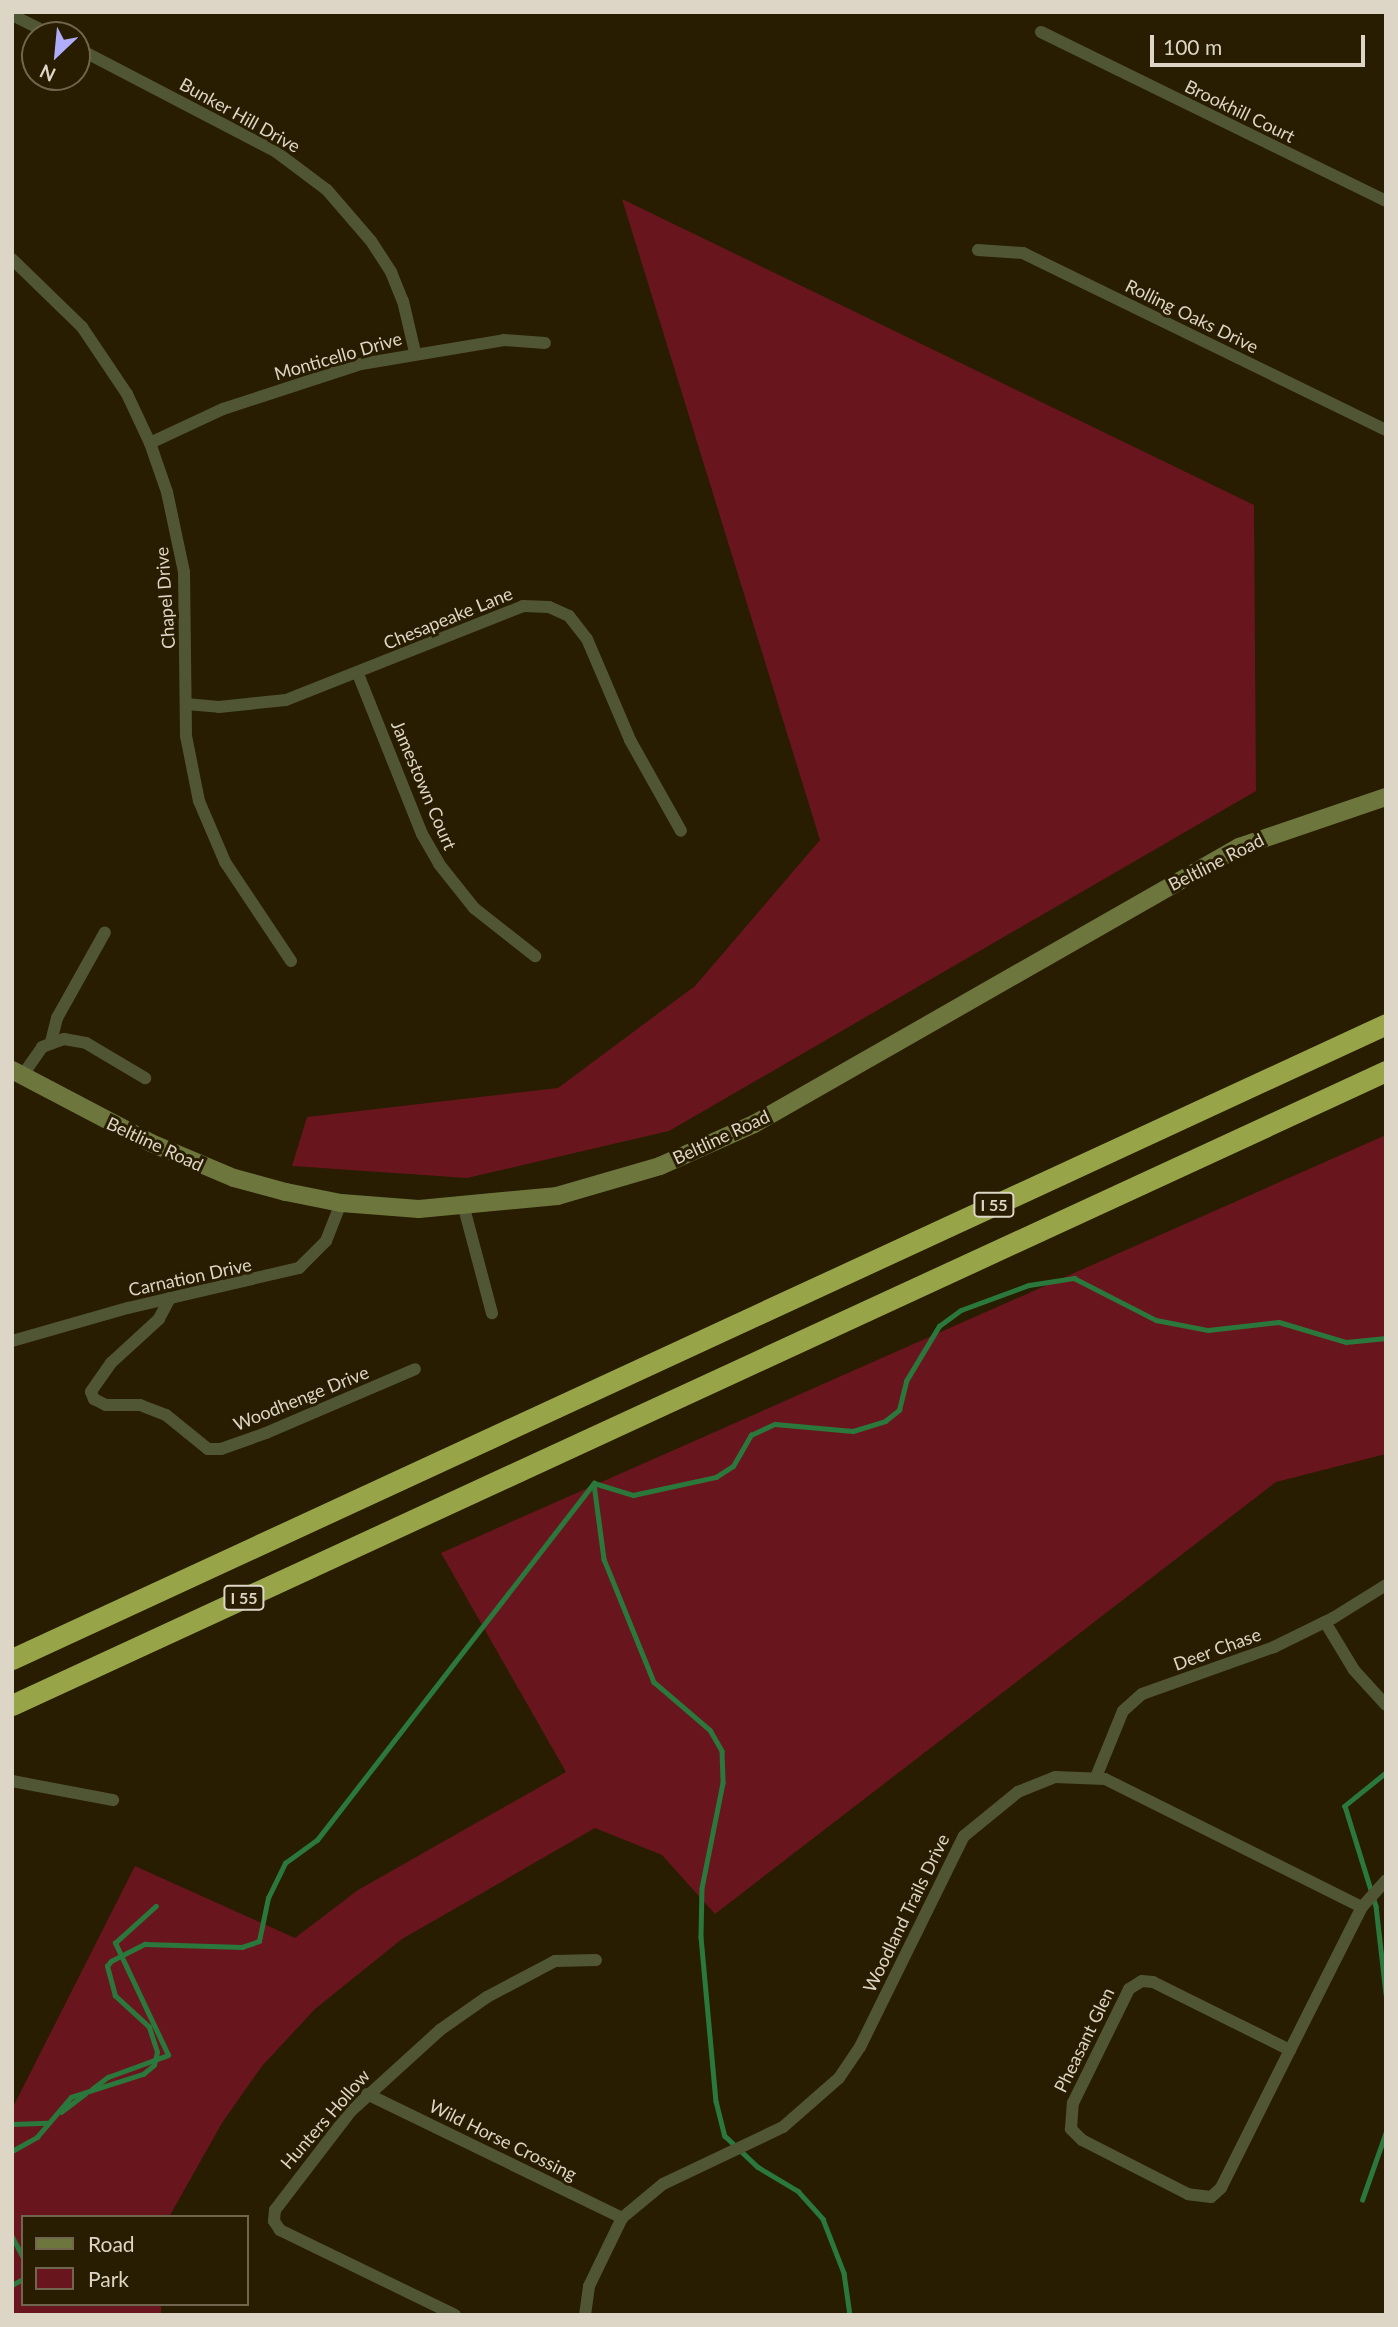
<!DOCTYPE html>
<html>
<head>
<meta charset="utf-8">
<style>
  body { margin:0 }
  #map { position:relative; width:1398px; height:2327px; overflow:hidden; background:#281c01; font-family:Lato,sans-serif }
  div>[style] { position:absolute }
  .green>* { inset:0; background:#68151d }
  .stream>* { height:4.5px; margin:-2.25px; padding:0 2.25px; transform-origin:2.25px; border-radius:2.25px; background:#2b783d }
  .street>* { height:12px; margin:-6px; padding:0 6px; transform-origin:6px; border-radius:6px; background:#505633 }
  .secondary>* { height:18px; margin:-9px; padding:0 9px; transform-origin:9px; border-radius:9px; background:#6d763d }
  .highway>* { height:21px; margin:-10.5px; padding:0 10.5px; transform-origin:10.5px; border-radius:10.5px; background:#97a448 }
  span { translate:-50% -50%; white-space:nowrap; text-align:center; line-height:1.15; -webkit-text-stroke:6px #281c01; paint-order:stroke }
  .shield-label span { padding:2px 5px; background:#281c01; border:2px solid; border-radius:5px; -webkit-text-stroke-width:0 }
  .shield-label { font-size:16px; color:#ddd5c5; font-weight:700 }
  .street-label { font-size:18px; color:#ddd5c5 }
  .frame { position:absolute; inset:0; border:14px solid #ddd5c5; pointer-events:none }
  .legend { position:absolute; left:21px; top:2215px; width:228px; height:91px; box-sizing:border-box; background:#281c01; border:2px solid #70664f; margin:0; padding:9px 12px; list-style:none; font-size:21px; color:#ddd5c5 }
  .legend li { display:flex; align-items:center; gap:14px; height:35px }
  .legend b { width:35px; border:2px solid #70664f }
  .north { position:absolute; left:21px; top:21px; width:70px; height:70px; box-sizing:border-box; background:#281c01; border:2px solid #70664f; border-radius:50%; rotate:206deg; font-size:19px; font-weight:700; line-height:28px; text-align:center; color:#ddd5c5 }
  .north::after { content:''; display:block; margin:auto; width:24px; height:32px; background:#b0aefa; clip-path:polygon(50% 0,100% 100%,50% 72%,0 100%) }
  .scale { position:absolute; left:1150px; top:35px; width:215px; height:32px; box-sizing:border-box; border:4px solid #ddd5c5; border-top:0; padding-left:9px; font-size:21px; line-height:24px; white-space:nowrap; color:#ddd5c5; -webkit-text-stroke:5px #281c01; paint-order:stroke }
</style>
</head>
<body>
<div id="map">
  <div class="green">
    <div style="clip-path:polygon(622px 199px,1254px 505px,1256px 791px,669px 1131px,467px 1178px,292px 1166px,307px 1117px,558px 1088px,695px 986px,820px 840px)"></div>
    <div style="clip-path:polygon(1386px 1135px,1386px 1454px,1276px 1482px,715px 1914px,662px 1855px,595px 1828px,402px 1939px,315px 2009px,262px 2066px,222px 2123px,169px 2217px,23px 2217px,23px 2304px,161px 2304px,161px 2313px,12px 2315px,12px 2109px,135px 1866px,295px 1938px,358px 1890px,566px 1772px,441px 1553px)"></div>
  </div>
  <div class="stream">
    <div style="left:594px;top:1483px;width:41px;rotate:17.1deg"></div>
    <div style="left:633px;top:1495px;width:85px;rotate:-12.2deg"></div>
    <div style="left:716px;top:1477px;width:20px;rotate:-33deg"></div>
    <div style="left:733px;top:1466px;width:36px;rotate:-60deg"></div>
    <div style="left:751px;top:1435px;width:26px;rotate:-25deg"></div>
    <div style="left:775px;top:1424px;width:78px;rotate:5.1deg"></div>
    <div style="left:853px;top:1431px;width:34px;rotate:-17deg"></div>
    <div style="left:885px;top:1421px;width:18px;rotate:-38deg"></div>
    <div style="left:899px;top:1410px;width:30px;rotate:-76deg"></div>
    <div style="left:906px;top:1381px;width:64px;rotate:-59deg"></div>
    <div style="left:939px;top:1326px;width:27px;rotate:-36deg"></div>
    <div style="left:961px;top:1310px;width:72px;rotate:-20.2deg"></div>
    <div style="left:1029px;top:1285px;width:46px;rotate:-8.8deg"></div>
    <div style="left:1074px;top:1278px;width:92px;rotate:27.1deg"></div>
    <div style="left:1156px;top:1320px;width:53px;rotate:10.9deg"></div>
    <div style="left:1208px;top:1330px;width:71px;rotate:-6.4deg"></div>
    <div style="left:1279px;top:1322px;width:70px;rotate:16.6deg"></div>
    <div style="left:1346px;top:1342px;width:40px;rotate:-5.7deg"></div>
    <div style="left:594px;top:1484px;width:76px;rotate:82.4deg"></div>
    <div style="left:604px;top:1559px;width:133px;rotate:67.9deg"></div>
    <div style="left:654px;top:1682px;width:74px;rotate:40.6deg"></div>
    <div style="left:710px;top:1730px;width:24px;rotate:60deg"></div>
    <div style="left:722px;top:1751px;width:32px;rotate:88deg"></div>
    <div style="left:723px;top:1783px;width:107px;rotate:101.3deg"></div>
    <div style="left:702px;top:1888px;width:49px;rotate:91.2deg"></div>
    <div style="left:701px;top:1937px;width:165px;rotate:84.8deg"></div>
    <div style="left:716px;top:2101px;width:36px;rotate:76deg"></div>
    <div style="left:725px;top:2136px;width:45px;rotate:43.2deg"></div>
    <div style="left:758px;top:2167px;width:47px;rotate:31deg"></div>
    <div style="left:798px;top:2191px;width:38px;rotate:48deg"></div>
    <div style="left:823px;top:2219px;width:58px;rotate:68.7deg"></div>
    <div style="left:844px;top:2273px;width:42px;rotate:81.9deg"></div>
    <div style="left:1386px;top:1773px;width:53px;rotate:141.2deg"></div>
    <div style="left:1345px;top:1806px;width:105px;rotate:72.8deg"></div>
    <div style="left:1376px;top:1906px;width:89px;rotate:83.5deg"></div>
    <div style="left:92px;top:2089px;width:20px;rotate:-37deg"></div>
    <div style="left:108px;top:2077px;width:64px;rotate:-20.1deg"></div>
    <div style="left:168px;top:2055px;width:124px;rotate:-115.3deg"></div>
    <div style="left:115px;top:1943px;width:55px;rotate:-42.1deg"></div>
    <div style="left:61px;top:2112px;width:30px;rotate:-37deg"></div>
    <div style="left:12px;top:2124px;width:34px;rotate:-2deg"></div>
    <div style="left:12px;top:2151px;width:29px;rotate:-29deg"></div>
    <div style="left:37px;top:2137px;width:52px;rotate:-49.6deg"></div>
    <div style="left:71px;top:2097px;width:76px;rotate:-17.7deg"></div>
    <div style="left:143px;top:2074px;width:14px;rotate:-39deg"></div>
    <div style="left:154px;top:2065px;width:13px;rotate:-77deg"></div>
    <div style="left:157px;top:2052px;width:26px;rotate:-108deg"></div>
    <div style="left:149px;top:2027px;width:46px;rotate:-137.6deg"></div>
    <div style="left:115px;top:1996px;width:31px;rotate:-105deg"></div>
    <div style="left:107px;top:1966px;width:6px;rotate:-51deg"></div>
    <div style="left:111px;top:1961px;width:38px;rotate:-27deg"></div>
    <div style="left:145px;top:1944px;width:97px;rotate:1.8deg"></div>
    <div style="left:242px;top:1947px;width:18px;rotate:-19deg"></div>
    <div style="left:259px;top:1941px;width:44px;rotate:-78.2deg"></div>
    <div style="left:268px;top:1898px;width:39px;rotate:-64deg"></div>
    <div style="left:285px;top:1863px;width:39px;rotate:-36deg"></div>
    <div style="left:317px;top:1840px;width:452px;rotate:-52.2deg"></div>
    <div style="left:1362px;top:2200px;width:72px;rotate:-70.6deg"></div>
    <div style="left:12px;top:2236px;width:24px;rotate:62deg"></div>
    <div style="left:12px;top:2285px;width:13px;rotate:-29deg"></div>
  </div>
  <div class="street">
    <div style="left:12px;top:15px;width:45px;rotate:26.6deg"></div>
    <div style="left:1041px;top:32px;width:384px;rotate:26.1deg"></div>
    <div style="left:77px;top:48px;width:223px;rotate:27.5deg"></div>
    <div style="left:275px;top:151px;width:65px;rotate:36.9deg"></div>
    <div style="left:327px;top:190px;width:67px;rotate:49.2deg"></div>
    <div style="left:371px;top:241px;width:37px;rotate:57deg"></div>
    <div style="left:391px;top:272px;width:31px;rotate:68deg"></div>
    <div style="left:403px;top:301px;width:52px;rotate:76.8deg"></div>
    <div style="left:978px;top:250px;width:45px;rotate:3.8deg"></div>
    <div style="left:1023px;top:253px;width:404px;rotate:26deg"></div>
    <div style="left:12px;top:259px;width:98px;rotate:44.2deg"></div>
    <div style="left:82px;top:327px;width:81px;rotate:56.1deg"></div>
    <div style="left:127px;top:394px;width:54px;rotate:64.9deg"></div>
    <div style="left:150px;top:443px;width:52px;rotate:70.9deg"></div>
    <div style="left:167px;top:492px;width:82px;rotate:78deg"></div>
    <div style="left:184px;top:572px;width:164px;rotate:89.3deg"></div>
    <div style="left:186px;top:736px;width:66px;rotate:78.7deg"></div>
    <div style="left:199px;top:801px;width:66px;rotate:66.9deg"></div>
    <div style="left:225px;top:862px;width:119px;rotate:56.3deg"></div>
    <div style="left:150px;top:443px;width:81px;rotate:-25deg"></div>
    <div style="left:223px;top:409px;width:145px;rotate:-18.1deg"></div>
    <div style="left:361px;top:364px;width:145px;rotate:-9.5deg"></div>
    <div style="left:504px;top:340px;width:41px;rotate:4.2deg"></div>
    <div style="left:358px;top:674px;width:172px;rotate:68.2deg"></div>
    <div style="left:422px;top:834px;width:34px;rotate:60deg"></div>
    <div style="left:439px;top:864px;width:56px;rotate:51.5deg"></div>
    <div style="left:474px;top:908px;width:78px;rotate:38.2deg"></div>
    <div style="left:186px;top:704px;width:33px;rotate:5deg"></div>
    <div style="left:219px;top:707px;width:67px;rotate:-6deg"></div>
    <div style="left:286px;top:700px;width:255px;rotate:-21.6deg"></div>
    <div style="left:523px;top:606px;width:26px;rotate:2deg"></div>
    <div style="left:549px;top:607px;width:22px;rotate:24deg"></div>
    <div style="left:569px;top:616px;width:29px;rotate:52deg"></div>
    <div style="left:587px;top:639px;width:110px;rotate:66.9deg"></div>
    <div style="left:630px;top:740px;width:104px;rotate:60.7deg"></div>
    <div style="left:51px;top:1042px;width:25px;rotate:-76deg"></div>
    <div style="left:57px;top:1018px;width:98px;rotate:-60.8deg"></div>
    <div style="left:22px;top:1076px;width:35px;rotate:-55deg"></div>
    <div style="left:42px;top:1047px;width:23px;rotate:-20deg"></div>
    <div style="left:64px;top:1039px;width:22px;rotate:10deg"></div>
    <div style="left:86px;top:1043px;width:69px;rotate:30.7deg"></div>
    <div style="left:464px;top:1208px;width:109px;rotate:75.1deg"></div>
    <div style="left:170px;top:1298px;width:24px;rotate:118deg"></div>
    <div style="left:159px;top:1319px;width:65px;rotate:137.5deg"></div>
    <div style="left:111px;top:1363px;width:35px;rotate:125deg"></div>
    <div style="left:91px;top:1392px;width:8px;rotate:67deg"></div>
    <div style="left:94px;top:1399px;width:13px;rotate:27deg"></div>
    <div style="left:106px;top:1405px;width:34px"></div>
    <div style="left:140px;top:1405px;width:28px;rotate:21deg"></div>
    <div style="left:166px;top:1415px;width:54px;rotate:39deg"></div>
    <div style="left:208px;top:1449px;width:13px"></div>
    <div style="left:221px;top:1449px;width:48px;rotate:-19.6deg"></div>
    <div style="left:266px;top:1433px;width:162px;rotate:-23.2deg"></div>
    <div style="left:12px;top:1341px;width:121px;rotate:-15.9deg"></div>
    <div style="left:128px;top:1308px;width:176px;rotate:-13.2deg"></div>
    <div style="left:299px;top:1268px;width:38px;rotate:-45deg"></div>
    <div style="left:326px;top:1241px;width:41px;rotate:-68.5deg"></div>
    <div style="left:1325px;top:1622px;width:56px;rotate:58.9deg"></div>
    <div style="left:1354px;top:1670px;width:47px;rotate:47.6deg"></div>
    <div style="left:1096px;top:1777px;width:71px;rotate:-67.8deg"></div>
    <div style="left:1123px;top:1711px;width:25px;rotate:-42deg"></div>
    <div style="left:1142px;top:1694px;width:140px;rotate:-19.6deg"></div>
    <div style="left:1274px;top:1647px;width:66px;rotate:-26.2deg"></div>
    <div style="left:1333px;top:1618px;width:62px;rotate:-31.9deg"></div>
    <div style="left:12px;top:1781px;width:103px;rotate:10.7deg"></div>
    <div style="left:1142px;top:1981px;width:11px;rotate:5deg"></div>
    <div style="left:1153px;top:1982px;width:153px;rotate:26.4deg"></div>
    <div style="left:1290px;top:2050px;width:154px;rotate:116.6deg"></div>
    <div style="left:1221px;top:2188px;width:13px;rotate:138deg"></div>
    <div style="left:1211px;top:2197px;width:23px;rotate:-173deg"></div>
    <div style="left:1188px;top:2194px;width:119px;rotate:-153deg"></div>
    <div style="left:1082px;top:2140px;width:16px;rotate:-135deg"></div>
    <div style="left:1071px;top:2129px;width:26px;rotate:-86deg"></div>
    <div style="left:1073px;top:2103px;width:127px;rotate:-63.8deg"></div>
    <div style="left:1129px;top:1989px;width:15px;rotate:-32deg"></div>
    <div style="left:1290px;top:2050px;width:160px;rotate:-63.3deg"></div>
    <div style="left:1362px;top:1907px;width:36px;rotate:-48deg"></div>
    <div style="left:367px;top:2094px;width:284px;rotate:25.9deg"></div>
    <div style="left:455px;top:2315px;width:195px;rotate:-154.1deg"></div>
    <div style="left:280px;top:2230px;width:11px;rotate:-124deg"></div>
    <div style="left:274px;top:2221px;width:11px;rotate:-85deg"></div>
    <div style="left:275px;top:2210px;width:125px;rotate:-52.5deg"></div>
    <div style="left:351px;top:2111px;width:120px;rotate:-42.3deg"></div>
    <div style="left:440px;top:2030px;width:57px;rotate:-35.1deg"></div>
    <div style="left:487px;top:1997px;width:77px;rotate:-27.9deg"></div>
    <div style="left:555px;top:1961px;width:41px;rotate:-1.4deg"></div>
    <div style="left:585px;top:2315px;width:29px;rotate:-82deg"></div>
    <div style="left:589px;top:2286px;width:76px;rotate:-64.1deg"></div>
    <div style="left:622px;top:2218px;width:53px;rotate:-39.7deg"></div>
    <div style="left:663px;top:2184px;width:133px;rotate:-25.4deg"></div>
    <div style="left:783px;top:2127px;width:74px;rotate:-41.2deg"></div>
    <div style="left:839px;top:2078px;width:37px;rotate:-56deg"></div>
    <div style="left:860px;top:2047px;width:235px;rotate:-63.8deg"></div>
    <div style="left:964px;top:1836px;width:70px;rotate:-39.2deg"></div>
    <div style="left:1018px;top:1792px;width:40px;rotate:-22deg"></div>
    <div style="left:1055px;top:1777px;width:50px;rotate:2.3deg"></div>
    <div style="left:1105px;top:1779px;width:287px;rotate:26.5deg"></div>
  </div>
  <div class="secondary">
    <div style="left:12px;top:1070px;width:157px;rotate:27.7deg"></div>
    <div style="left:151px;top:1143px;width:90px;rotate:22.9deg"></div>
    <div style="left:234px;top:1178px;width:54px;rotate:15.1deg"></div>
    <div style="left:286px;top:1192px;width:56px;rotate:11.3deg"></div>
    <div style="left:341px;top:1203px;width:78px;rotate:4.4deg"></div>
    <div style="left:419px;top:1209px;width:139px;rotate:-5.4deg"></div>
    <div style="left:557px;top:1196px;width:107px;rotate:-16.2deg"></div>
    <div style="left:660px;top:1166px;width:103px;rotate:-24.1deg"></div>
    <div style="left:754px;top:1124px;width:559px;rotate:-29.73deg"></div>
    <div style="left:1239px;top:847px;width:155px;rotate:-18.8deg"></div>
  </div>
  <div class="highway">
    <div style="left:12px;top:1659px;width:1514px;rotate:-24.8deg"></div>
    <div style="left:12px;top:1705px;width:1513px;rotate:-24.77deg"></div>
  </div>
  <div class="shield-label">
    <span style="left:994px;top:1205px">I 55</span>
    <span style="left:244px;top:1598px">I 55</span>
  </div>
  <div class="street-label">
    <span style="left:1240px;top:111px;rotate:26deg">Brookhill Court</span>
    <span style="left:240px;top:115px;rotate:29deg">Bunker Hill Drive</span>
    <span style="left:1192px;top:316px;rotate:26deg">Rolling Oaks Drive</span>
    <span style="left:338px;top:356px;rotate:-16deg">Monticello Drive</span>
    <span style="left:165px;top:598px;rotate:-94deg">Chapel Drive</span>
    <span style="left:448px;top:618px;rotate:-22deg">Chesapeake Lane</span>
    <span style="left:424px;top:785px;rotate:67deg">Jamestown Court</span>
    <span style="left:1216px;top:862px;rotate:-27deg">Beltline Road</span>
    <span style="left:721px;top:1137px;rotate:-25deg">Beltline Road</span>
    <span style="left:155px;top:1144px;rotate:25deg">Beltline Road</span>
    <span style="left:190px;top:1277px;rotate:-12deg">Carnation Drive</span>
    <span style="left:301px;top:1398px;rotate:-22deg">Woodhenge Drive</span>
    <span style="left:1217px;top:1649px;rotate:-20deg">Deer Chase</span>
    <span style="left:906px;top:1913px;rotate:-64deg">Woodland Trails Drive</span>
    <span style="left:1084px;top:2040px;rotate:-64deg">Pheasant Glen</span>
    <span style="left:325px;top:2119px;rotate:-49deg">Hunters Hollow</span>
    <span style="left:503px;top:2140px;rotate:26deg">Wild Horse Crossing</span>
  </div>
  <div class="frame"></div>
  <ul class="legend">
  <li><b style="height:9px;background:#6d763d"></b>Road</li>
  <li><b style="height:19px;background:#68151d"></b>Park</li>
  </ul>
  <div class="north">N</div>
  <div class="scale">100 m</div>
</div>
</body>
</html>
